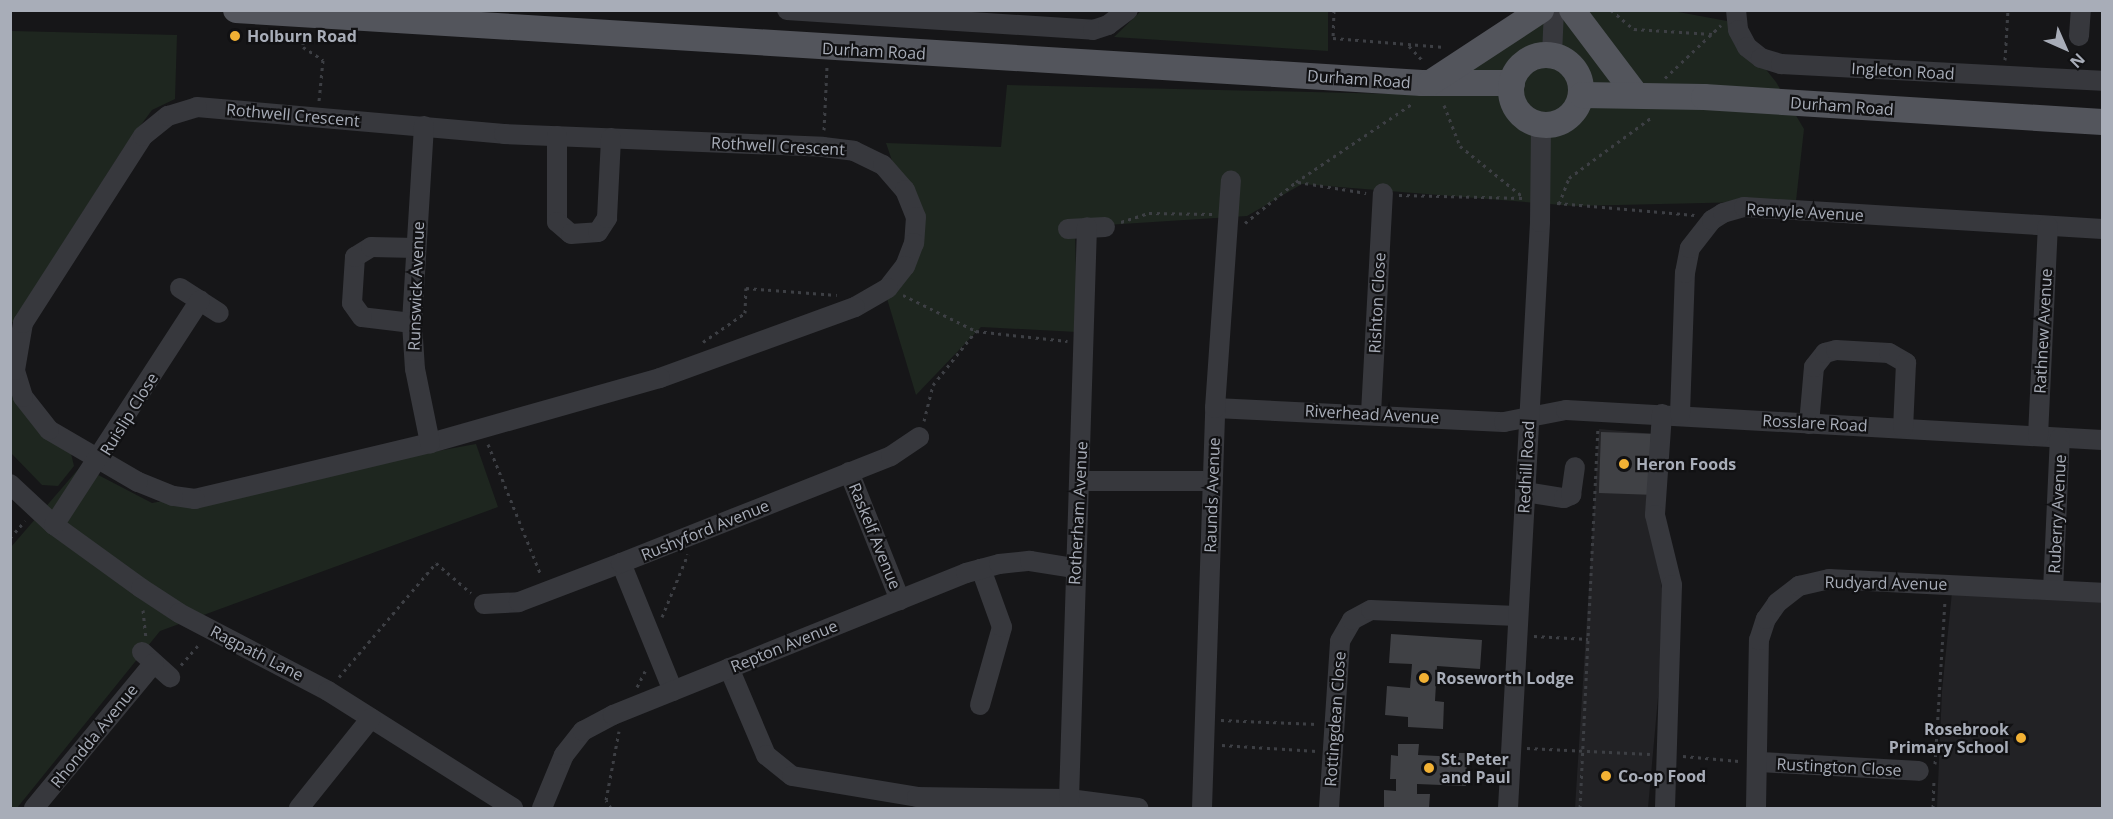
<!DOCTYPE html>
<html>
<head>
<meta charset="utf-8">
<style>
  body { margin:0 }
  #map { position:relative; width:2113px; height:819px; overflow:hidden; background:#161618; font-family:"Open Sans",sans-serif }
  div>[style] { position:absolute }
  .built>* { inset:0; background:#222225 }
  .green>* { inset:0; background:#1e261f }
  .building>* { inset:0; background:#404145; transform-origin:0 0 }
  .path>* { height:3px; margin-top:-1.5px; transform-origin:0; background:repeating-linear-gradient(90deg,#3d3f44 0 3px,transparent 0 7.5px) }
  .minor>* { height:20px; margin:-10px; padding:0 10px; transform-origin:10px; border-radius:10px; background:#37383d }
  .major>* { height:26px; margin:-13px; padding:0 13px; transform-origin:13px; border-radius:13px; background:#53555c }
  .major>.ring { margin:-13px; padding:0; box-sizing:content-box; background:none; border:26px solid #53555c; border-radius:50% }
  .dots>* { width:16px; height:16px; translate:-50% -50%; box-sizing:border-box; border:3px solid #111113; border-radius:50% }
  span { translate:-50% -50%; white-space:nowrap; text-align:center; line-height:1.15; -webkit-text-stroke:4.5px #111113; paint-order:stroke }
  .poi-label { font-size:16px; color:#a8adb8; font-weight:700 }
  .left { translate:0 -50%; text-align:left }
  .right { translate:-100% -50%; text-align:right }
  .street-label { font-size:16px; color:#a8adb8 }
  .frame { position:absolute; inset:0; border:12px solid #a8adb8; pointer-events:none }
  .north { position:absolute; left:2035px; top:18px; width:60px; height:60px; -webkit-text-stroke:4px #111113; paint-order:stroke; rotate:135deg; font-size:16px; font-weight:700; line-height:24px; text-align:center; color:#a8adb8 }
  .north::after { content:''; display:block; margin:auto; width:21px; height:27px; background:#a8adb8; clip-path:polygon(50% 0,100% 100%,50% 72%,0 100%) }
</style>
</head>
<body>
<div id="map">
  <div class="built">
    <div style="clip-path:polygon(1599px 429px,1654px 434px,1648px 515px,1666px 609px,1648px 808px,1575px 808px)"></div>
    <div style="clip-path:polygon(1952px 592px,2102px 600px,2102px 808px,1937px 808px,1942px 691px)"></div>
  </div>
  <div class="green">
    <div style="clip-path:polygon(1142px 10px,1328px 11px,1328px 51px,1114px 37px)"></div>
    <div style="clip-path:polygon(1522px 11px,1673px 11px,1727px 21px,1776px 82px,1804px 129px,1796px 201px,1574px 206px,1302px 184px,1247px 216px,1075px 227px,1077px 332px,981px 327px,916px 395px,885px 292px,919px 240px,886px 143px,1001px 147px,1007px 85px,1395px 94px)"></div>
    <div style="clip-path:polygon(12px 31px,177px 35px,175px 99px,152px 110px,123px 149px,12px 323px,11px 332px)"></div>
    <div style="clip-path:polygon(10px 389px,69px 445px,74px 466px,58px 486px,42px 485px,11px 453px)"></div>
    <div style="clip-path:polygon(476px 444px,498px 507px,160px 631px,17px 808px,11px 808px,11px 547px,81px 466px,152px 503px)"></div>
  </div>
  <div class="building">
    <div style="left:1601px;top:432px;width:50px;height:61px;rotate:2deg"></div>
    <div style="clip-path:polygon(1391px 634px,1482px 640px,1480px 669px,1437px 666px,1435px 701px,1444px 702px,1443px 729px,1408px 727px,1408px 717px,1385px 715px,1387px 686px,1410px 688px,1412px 664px,1389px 663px)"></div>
    <div style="clip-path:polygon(1398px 744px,1419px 744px,1418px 755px,1459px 757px,1459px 753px,1467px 753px,1466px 786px,1417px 784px,1417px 794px,1430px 794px,1429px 808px,1384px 808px,1384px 790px,1396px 791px,1396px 779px,1390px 779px,1391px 755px,1398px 756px)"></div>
  </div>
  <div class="path">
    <div style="left:1334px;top:10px;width:28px;rotate:92deg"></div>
    <div style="left:1333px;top:38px;width:112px;rotate:4.6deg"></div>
    <div style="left:1611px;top:10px;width:30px;rotate:40deg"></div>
    <div style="left:1634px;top:29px;width:78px;rotate:3.7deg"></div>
    <div style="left:303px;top:34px;width:13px;rotate:90deg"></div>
    <div style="left:303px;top:47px;width:24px;rotate:33deg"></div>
    <div style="left:323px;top:60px;width:41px;rotate:95.6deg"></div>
    <div style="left:1409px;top:46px;width:22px;rotate:47deg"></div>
    <div style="left:2005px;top:60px;width:50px;rotate:-86.6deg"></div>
    <div style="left:1665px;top:78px;width:77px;rotate:-43.4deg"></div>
    <div style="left:1444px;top:105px;width:44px;rotate:68.7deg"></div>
    <div style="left:1460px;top:146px;width:80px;rotate:38.9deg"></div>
    <div style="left:824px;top:130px;width:63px;rotate:-87.3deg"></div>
    <div style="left:1298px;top:182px;width:69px;rotate:9.2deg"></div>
    <div style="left:1399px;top:195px;width:125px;rotate:1.4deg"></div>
    <div style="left:1557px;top:203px;width:138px;rotate:5deg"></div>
    <div style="left:1559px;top:204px;width:28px;rotate:-69deg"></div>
    <div style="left:1569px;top:178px;width:103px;rotate:-36.3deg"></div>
    <div style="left:1121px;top:222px;width:29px;rotate:-18deg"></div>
    <div style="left:1149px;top:213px;width:63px;rotate:0.9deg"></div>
    <div style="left:1245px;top:223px;width:65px;rotate:-38.8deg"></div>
    <div style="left:1296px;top:182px;width:141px;rotate:-34deg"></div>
    <div style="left:903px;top:295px;width:81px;rotate:26.3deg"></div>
    <div style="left:976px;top:331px;width:92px;rotate:6.3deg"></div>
    <div style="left:703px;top:342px;width:51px;rotate:-34.6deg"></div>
    <div style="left:745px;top:313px;width:25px;rotate:-88deg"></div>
    <div style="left:746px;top:288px;width:91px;rotate:4.4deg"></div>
    <div style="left:924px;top:421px;width:37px;rotate:-76deg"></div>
    <div style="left:933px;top:385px;width:69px;rotate:-51.5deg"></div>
    <div style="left:488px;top:444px;width:141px;rotate:68deg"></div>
    <div style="left:10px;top:538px;width:23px;rotate:-49deg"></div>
    <div style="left:143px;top:610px;width:27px;rotate:84deg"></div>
    <div style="left:662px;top:617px;width:68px;rotate:-67.6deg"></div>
    <div style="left:1534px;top:636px;width:54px;rotate:3.2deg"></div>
    <div style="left:181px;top:665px;width:29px;rotate:-49deg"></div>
    <div style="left:339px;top:677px;width:150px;rotate:-49.6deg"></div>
    <div style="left:436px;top:563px;width:46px;rotate:40.6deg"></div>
    <div style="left:637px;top:687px;width:18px;rotate:-63deg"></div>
    <div style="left:1221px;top:720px;width:96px;rotate:2.4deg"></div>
    <div style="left:1222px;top:745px;width:95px;rotate:3.6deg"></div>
    <div style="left:1527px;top:748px;width:123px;rotate:2.8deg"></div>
    <div style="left:1683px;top:756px;width:56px;rotate:5.1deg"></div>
    <div style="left:1935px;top:764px;width:164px;rotate:-86.5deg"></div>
    <div style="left:611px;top:808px;width:9px;rotate:-122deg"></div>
    <div style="left:606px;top:800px;width:70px;rotate:-79.3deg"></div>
    <div style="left:1580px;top:808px;width:378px;rotate:-87.3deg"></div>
    <div style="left:1933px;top:808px;width:28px;rotate:-88deg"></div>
  </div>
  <div class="minor">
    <div style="left:787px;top:10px;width:307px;rotate:3.7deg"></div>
    <div style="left:1093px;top:30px;width:16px;rotate:-18deg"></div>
    <div style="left:1108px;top:25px;width:25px;rotate:-37deg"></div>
    <div style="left:1736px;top:10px;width:20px;rotate:84deg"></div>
    <div style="left:1738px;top:30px;width:19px;rotate:62deg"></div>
    <div style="left:1747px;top:47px;width:18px;rotate:38deg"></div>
    <div style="left:1761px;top:58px;width:21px;rotate:17deg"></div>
    <div style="left:1781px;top:64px;width:321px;rotate:3deg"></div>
    <div style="left:2079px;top:36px;width:26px;rotate:-86deg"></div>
    <div style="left:1552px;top:55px;width:45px;rotate:-87.5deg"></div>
    <div style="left:197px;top:107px;width:308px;rotate:5deg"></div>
    <div style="left:504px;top:134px;width:319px;rotate:2.3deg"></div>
    <div style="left:823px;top:147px;width:31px;rotate:7deg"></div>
    <div style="left:854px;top:151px;width:32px;rotate:26deg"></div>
    <div style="left:883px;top:165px;width:33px;rotate:49deg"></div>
    <div style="left:905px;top:190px;width:29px;rotate:68deg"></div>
    <div style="left:916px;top:217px;width:26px;rotate:94deg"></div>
    <div style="left:914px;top:243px;width:25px;rotate:111deg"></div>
    <div style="left:905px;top:266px;width:28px;rotate:128deg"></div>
    <div style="left:888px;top:288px;width:38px;rotate:150deg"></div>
    <div style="left:855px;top:307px;width:208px;rotate:160deg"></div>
    <div style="left:660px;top:378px;width:239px;rotate:164.2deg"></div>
    <div style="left:430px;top:443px;width:242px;rotate:166.6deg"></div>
    <div style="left:195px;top:499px;width:22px;rotate:-172deg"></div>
    <div style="left:173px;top:496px;width:38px;rotate:-158deg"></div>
    <div style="left:138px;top:482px;width:103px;rotate:-149.7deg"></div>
    <div style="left:49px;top:430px;width:42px;rotate:-128.2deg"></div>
    <div style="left:23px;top:397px;width:28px;rotate:-107deg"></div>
    <div style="left:15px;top:370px;width:48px;rotate:-80.3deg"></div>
    <div style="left:23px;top:323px;width:222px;rotate:-57.3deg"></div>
    <div style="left:143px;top:136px;width:32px;rotate:-39deg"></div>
    <div style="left:168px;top:116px;width:30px;rotate:-17deg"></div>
    <div style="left:424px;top:126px;width:197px;rotate:93.5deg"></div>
    <div style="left:412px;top:323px;width:46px;rotate:86.3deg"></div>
    <div style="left:415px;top:369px;width:76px;rotate:78.5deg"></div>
    <div style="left:557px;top:136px;width:86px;rotate:90deg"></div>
    <div style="left:557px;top:222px;width:18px;rotate:41deg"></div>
    <div style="left:571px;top:234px;width:27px;rotate:-4deg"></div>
    <div style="left:598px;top:232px;width:17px;rotate:-57deg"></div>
    <div style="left:607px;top:218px;width:80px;rotate:-87.1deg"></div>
    <div style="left:1068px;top:229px;width:37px;rotate:-3deg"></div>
    <div style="left:180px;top:288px;width:46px;rotate:32.7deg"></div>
    <div style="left:412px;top:323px;width:50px;rotate:-173.2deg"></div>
    <div style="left:362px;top:317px;width:17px;rotate:-126deg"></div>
    <div style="left:352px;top:303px;width:46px;rotate:-86.3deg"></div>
    <div style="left:355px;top:257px;width:19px;rotate:-32deg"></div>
    <div style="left:371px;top:247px;width:45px;rotate:1.3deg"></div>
    <div style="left:1215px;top:408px;width:289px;rotate:2.8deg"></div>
    <div style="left:1504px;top:422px;width:63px;rotate:-11deg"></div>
    <div style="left:1566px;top:410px;width:537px;rotate:3.2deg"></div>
    <div style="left:1371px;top:413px;width:220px;rotate:-86.9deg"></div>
    <div style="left:1662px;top:414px;width:101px;rotate:94deg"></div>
    <div style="left:1655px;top:515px;width:72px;rotate:76.3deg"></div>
    <div style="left:1672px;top:585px;width:223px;rotate:91.8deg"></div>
    <div style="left:1680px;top:414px;width:141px;rotate:-88deg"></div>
    <div style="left:1685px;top:273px;width:25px;rotate:-79deg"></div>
    <div style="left:1690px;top:248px;width:36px;rotate:-52deg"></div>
    <div style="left:1712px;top:220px;width:13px;rotate:-32deg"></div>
    <div style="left:1723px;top:213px;width:22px;rotate:-16deg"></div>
    <div style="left:1744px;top:207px;width:359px;rotate:3.5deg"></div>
    <div style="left:1809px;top:424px;width:57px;rotate:-85deg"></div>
    <div style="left:1814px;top:367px;width:18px;rotate:-52deg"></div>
    <div style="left:1825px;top:353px;width:11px;rotate:-15deg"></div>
    <div style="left:1836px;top:350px;width:53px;rotate:3.2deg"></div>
    <div style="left:1889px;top:353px;width:20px;rotate:30deg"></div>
    <div style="left:1906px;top:363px;width:65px;rotate:92.6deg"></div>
    <div style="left:2038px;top:436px;width:210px;rotate:-87.3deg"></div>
    <div style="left:849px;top:472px;width:138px;rotate:68.3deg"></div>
    <div style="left:1082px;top:481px;width:131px"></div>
    <div style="left:10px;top:484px;width:60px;rotate:43deg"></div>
    <div style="left:54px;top:525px;width:107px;rotate:35.9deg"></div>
    <div style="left:141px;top:588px;width:45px;rotate:33.3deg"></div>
    <div style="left:179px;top:613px;width:168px;rotate:27.6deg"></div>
    <div style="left:328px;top:691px;width:219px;rotate:32.3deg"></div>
    <div style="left:1525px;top:492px;width:39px;rotate:9deg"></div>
    <div style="left:1564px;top:498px;width:8px;rotate:-23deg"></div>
    <div style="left:1571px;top:495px;width:28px;rotate:-82deg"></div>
    <div style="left:54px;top:525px;width:268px;rotate:-57deg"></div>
    <div style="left:621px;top:563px;width:138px;rotate:67.9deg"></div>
    <div style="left:2053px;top:590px;width:152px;rotate:-87.4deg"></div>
    <div style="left:484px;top:604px;width:35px;rotate:-3deg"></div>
    <div style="left:519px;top:602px;width:109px;rotate:-20.9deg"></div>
    <div style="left:621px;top:563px;width:290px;rotate:-21.6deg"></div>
    <div style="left:891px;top:456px;width:34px;rotate:-34deg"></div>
    <div style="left:142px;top:652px;width:38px;rotate:42deg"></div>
    <div style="left:729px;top:668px;width:95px;rotate:67deg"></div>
    <div style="left:766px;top:755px;width:33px;rotate:39deg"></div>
    <div style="left:792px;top:776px;width:127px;rotate:9.5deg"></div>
    <div style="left:917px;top:797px;width:152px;rotate:0.8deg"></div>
    <div style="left:1069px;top:799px;width:70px;rotate:7.4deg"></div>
    <div style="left:980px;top:705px;width:81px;rotate:-74.2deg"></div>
    <div style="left:1002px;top:627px;width:62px;rotate:-109.9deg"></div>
    <div style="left:1760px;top:762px;width:159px;rotate:3.2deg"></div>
    <div style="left:1069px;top:799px;width:572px;rotate:-88.2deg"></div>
    <div style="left:34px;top:808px;width:188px;rotate:-50.4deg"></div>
    <div style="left:299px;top:808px;width:115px;rotate:-51.3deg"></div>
    <div style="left:542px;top:808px;width:57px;rotate:-67.5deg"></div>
    <div style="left:564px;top:755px;width:31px;rotate:-52deg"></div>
    <div style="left:583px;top:731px;width:34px;rotate:-28deg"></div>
    <div style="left:613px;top:715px;width:380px;rotate:-21.9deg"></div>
    <div style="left:966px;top:573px;width:34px;rotate:-15deg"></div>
    <div style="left:999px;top:564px;width:31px;rotate:-6deg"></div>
    <div style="left:1030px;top:561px;width:45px;rotate:9deg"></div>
    <div style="left:1202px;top:808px;width:400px;rotate:-88.1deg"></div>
    <div style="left:1215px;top:408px;width:228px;rotate:-86deg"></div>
    <div style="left:1329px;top:808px;width:167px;rotate:-86.2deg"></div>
    <div style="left:1340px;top:641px;width:24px;rotate:-60deg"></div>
    <div style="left:1352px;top:620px;width:21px;rotate:-28deg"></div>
    <div style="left:1371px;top:610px;width:146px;rotate:2.4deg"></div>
    <div style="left:1508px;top:808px;width:587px;rotate:-86.87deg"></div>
    <div style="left:1540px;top:222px;width:97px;rotate:-89.4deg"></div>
    <div style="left:1756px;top:808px;width:168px;rotate:-89deg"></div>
    <div style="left:1759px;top:640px;width:22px;rotate:-72deg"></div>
    <div style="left:1766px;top:619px;width:19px;rotate:-55deg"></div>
    <div style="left:1777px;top:603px;width:28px;rotate:-38deg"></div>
    <div style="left:1799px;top:586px;width:31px;rotate:-13deg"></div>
    <div style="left:1829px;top:579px;width:273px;rotate:2.9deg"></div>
  </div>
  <div class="major">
    <div style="left:236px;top:10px;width:1188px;rotate:3.52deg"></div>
    <div style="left:1422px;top:83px;width:90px"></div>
    <div style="left:1572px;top:10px;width:106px;rotate:53deg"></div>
    <div class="ring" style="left:1511px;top:55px;width:44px;height:44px"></div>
    <div style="left:1430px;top:83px;width:133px;rotate:-33.3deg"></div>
    <div style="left:1582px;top:95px;width:122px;rotate:0.9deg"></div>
    <div style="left:1704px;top:97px;width:399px;rotate:3.6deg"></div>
  </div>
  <div class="dots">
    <div style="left:235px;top:36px;background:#f2b134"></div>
    <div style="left:1624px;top:464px;background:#f2b134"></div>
    <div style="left:1424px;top:678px;background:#f2b134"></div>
    <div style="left:2021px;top:738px;background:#f2b134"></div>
    <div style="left:1429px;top:768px;background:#f2b134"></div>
    <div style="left:1606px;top:776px;background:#f2b134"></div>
  </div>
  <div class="poi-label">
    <span class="left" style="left:247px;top:36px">Holburn Road</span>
    <span class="left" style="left:1636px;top:464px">Heron Foods</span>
    <span class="left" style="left:1436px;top:678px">Roseworth Lodge</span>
    <span class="right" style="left:2009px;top:738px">Rosebrook<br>Primary School</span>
    <span class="left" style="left:1441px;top:768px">St. Peter<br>and Paul</span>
    <span class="left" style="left:1618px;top:776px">Co-op Food</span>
  </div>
  <div class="street-label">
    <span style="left:874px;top:51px;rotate:3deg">Durham Road</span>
    <span style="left:1903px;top:71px;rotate:3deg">Ingleton Road</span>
    <span style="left:1359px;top:79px;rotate:4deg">Durham Road</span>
    <span style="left:1842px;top:106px;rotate:4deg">Durham Road</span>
    <span style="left:293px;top:115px;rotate:5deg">Rothwell Crescent</span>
    <span style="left:778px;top:146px;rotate:3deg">Rothwell Crescent</span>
    <span style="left:1805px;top:212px;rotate:3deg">Renvyle Avenue</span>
    <span style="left:416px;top:286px;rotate:-88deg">Runswick Avenue</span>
    <span style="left:1377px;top:303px;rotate:-87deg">Rishton Close</span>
    <span style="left:2043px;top:331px;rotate:-87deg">Rathnew Avenue</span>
    <span style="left:129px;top:414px;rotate:-58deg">Ruislip Close</span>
    <span style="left:1372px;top:414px;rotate:3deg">Riverhead Avenue</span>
    <span style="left:1815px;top:423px;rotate:3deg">Rosslare Road</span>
    <span style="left:1526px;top:467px;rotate:-87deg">Redhill Road</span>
    <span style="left:1212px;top:495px;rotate:-88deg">Raunds Avenue</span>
    <span style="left:1078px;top:513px;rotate:-87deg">Rotherham Avenue</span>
    <span style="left:2057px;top:514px;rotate:-87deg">Ruberry Avenue</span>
    <span style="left:705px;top:530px;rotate:-22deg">Rushyford Avenue</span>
    <span style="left:875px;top:536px;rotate:68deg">Raskelf Avenue</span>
    <span style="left:1886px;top:583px;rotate:1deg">Rudyard Avenue</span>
    <span style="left:784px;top:646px;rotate:-22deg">Repton Avenue</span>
    <span style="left:257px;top:653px;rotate:27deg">Ragpath Lane</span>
    <span style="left:1335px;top:719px;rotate:-86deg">Rottingdean Close</span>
    <span style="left:94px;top:736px;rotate:-51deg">Rhondda Avenue</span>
    <span style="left:1839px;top:767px;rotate:3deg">Rustington Close</span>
  </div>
  <div class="frame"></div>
  <div class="north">N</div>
</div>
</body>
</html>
